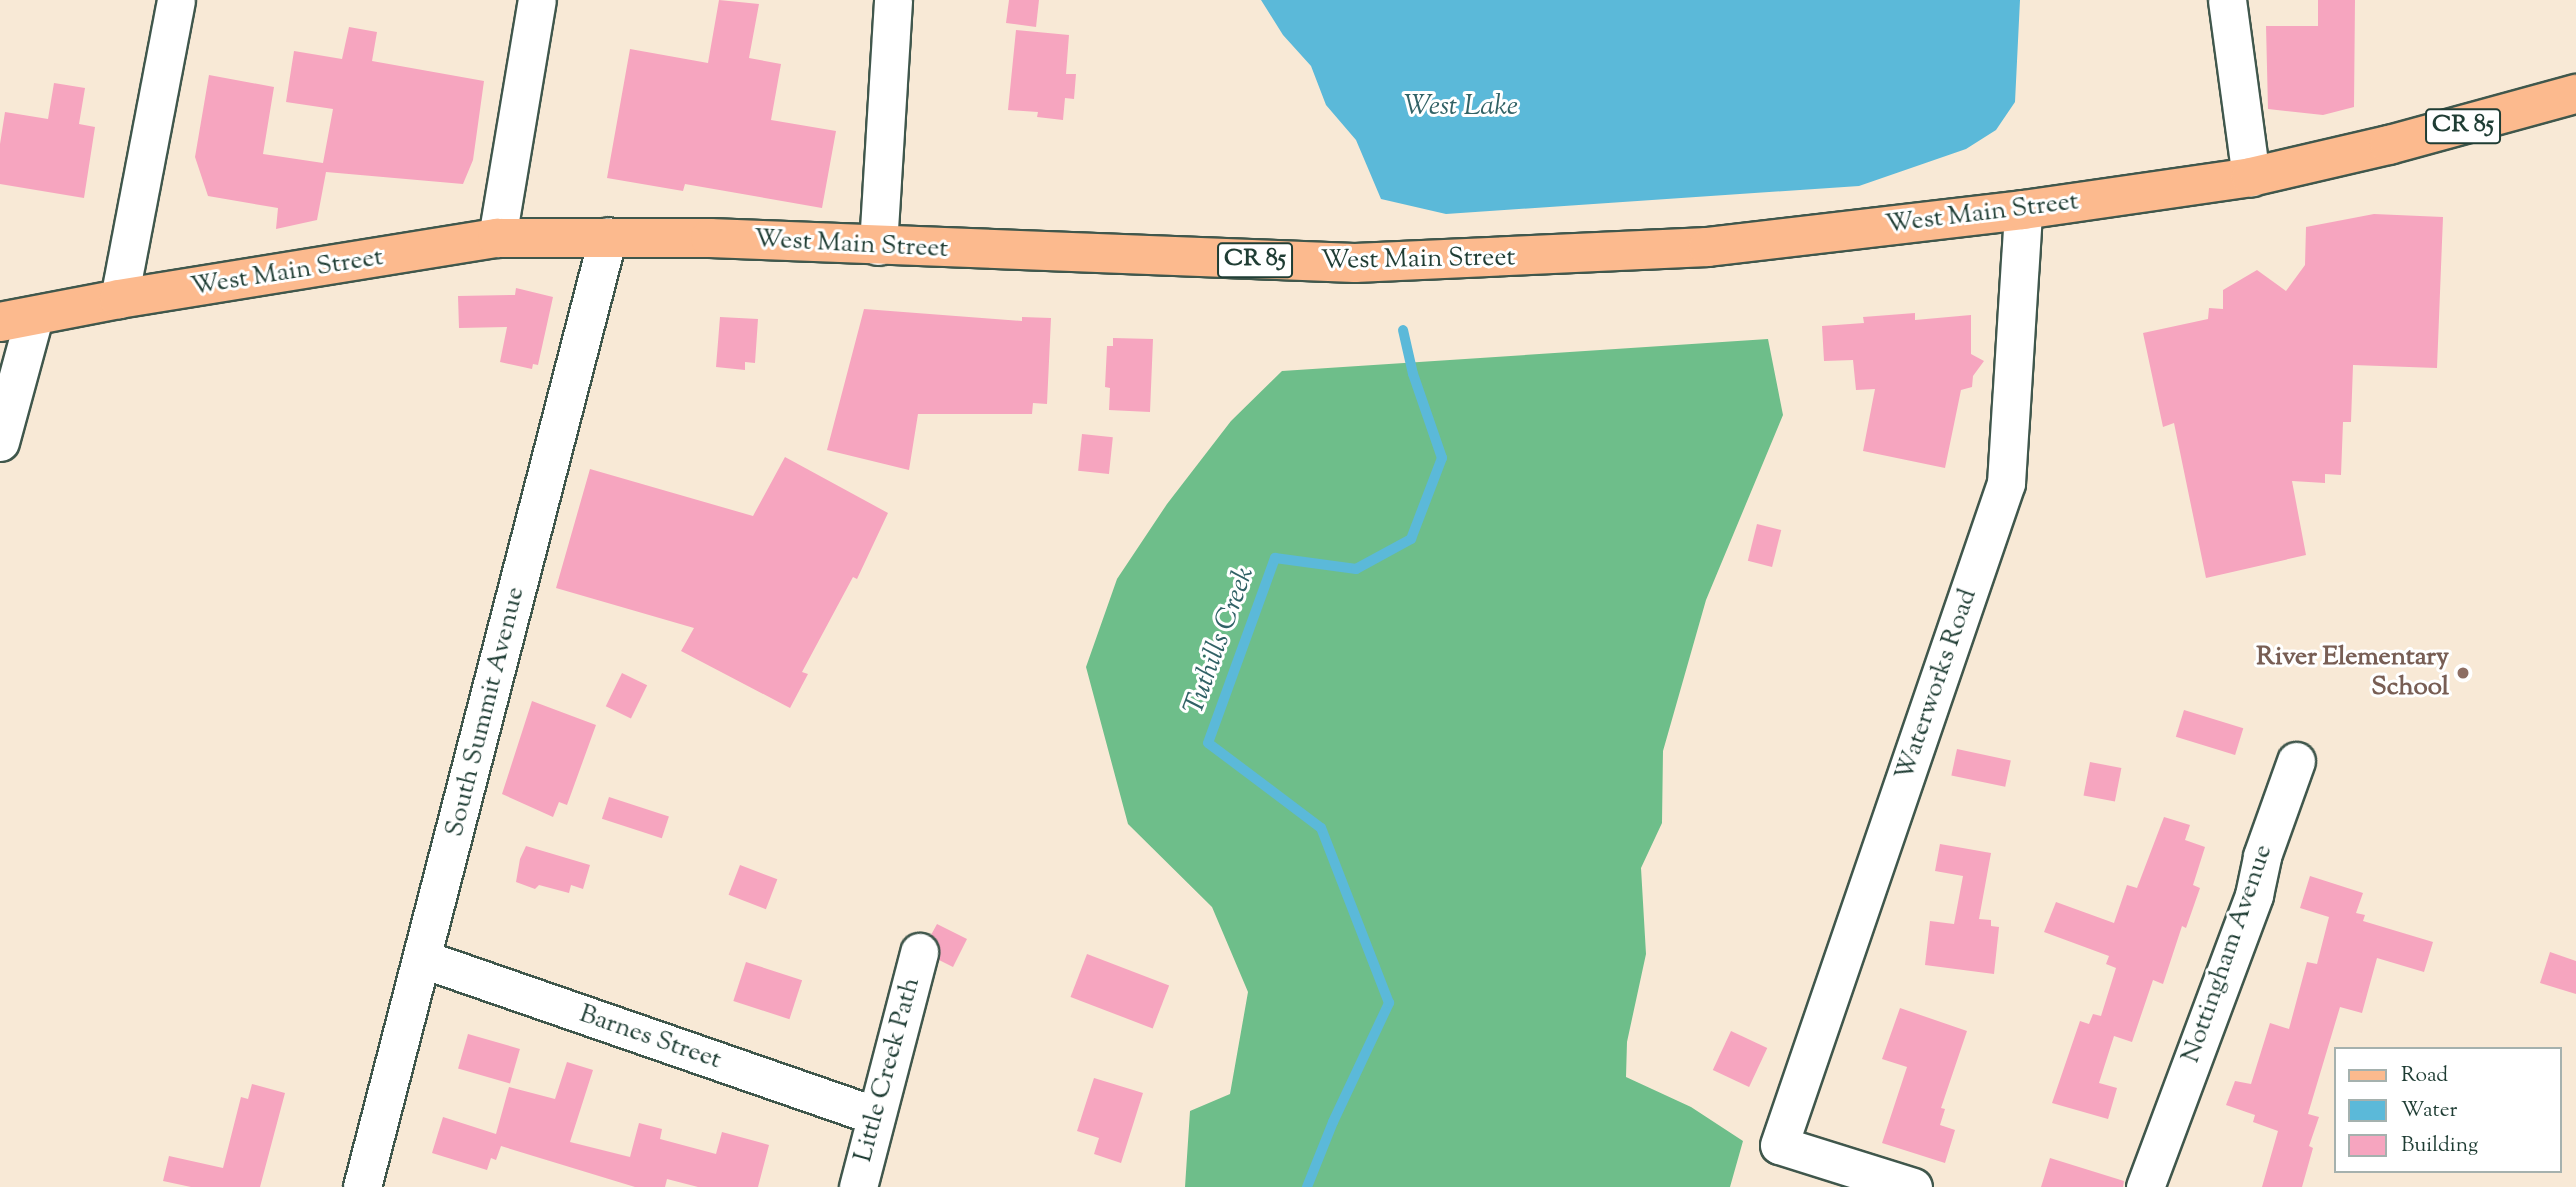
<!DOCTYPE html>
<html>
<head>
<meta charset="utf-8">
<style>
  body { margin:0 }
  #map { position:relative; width:2576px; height:1187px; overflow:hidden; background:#f8e9d6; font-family:"Sorts Mill Goudy",serif }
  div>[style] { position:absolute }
  .forest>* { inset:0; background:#6ebe8a }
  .water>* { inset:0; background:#5bb9d9 }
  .stream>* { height:10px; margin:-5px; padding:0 5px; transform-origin:5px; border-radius:5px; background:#5bb9d9 }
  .building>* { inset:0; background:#f6a5bf; transform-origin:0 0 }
  .roads { filter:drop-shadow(2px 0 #40574c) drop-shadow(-2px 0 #40574c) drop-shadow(0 2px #40574c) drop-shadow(0 -2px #40574c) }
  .street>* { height:37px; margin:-18.5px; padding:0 18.5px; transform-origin:18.5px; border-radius:18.5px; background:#fff }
  .primary>* { height:38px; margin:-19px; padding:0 19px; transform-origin:19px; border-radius:19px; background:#fcba8e }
  .dots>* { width:19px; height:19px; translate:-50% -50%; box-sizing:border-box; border:4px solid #fff; border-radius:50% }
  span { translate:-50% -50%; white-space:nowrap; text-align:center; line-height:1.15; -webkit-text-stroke:6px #fff; paint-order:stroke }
  .shield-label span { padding:2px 5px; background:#fff; border:2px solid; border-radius:5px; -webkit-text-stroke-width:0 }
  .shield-label { font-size:24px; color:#1f3d34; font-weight:700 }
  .street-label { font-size:26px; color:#1f3d34 }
  .education-label { font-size:26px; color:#785e54; font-weight:700 }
  .right { translate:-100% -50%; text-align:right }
  .water-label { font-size:28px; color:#316266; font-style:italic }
  .legend { position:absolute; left:2334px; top:1047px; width:228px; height:126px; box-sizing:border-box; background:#fff; border:2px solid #a5b1ae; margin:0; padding:9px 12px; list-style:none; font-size:21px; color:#1f3d34 }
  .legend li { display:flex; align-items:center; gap:14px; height:35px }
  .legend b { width:35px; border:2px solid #a5b1ae }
</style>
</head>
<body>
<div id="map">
  <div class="forest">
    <div style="clip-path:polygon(1768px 339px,1783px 415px,1706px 600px,1663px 751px,1662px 823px,1641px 868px,1646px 954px,1627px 1042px,1626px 1077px,1691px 1107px,1743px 1141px,1730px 1187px,1185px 1187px,1190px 1111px,1230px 1094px,1248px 992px,1212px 907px,1128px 824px,1086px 667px,1117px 579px,1167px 504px,1231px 421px,1282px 371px)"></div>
  </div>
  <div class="water">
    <div style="clip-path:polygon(1261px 0,2020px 0,2015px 102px,1996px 130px,1966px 149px,1859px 186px,1446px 214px,1381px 199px,1356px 140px,1326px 105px,1311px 66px,1283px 35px)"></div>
  </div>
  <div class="stream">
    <div style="left:1307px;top:1187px;width:70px;rotate:-68.2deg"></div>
    <div style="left:1333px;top:1122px;width:132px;rotate:-64.8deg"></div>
    <div style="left:1389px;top:1003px;width:188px;rotate:-111.2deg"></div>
    <div style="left:1321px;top:828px;width:141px;rotate:-143deg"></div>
    <div style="left:1208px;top:743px;width:197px;rotate:-70.1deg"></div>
    <div style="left:1275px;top:558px;width:82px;rotate:7.7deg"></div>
    <div style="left:1356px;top:569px;width:63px;rotate:-28.6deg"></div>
    <div style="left:1411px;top:539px;width:87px;rotate:-69.1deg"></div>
    <div style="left:1442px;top:458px;width:89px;rotate:-109deg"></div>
    <div style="left:1413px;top:374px;width:45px;rotate:-102.8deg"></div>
  </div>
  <div class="building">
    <div style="clip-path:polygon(719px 0,759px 4px,749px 58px,781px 64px,771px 120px,836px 131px,822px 208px,685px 184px,683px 191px,607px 178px,630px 49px,708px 63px)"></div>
    <div style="clip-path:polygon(1009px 0,1039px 0,1036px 27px,1006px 23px)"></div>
    <div style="clip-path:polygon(2318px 0,2355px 0,2354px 107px,2323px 115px,2268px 109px,2266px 26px,2318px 26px)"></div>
    <div style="clip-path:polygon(349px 27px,377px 32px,372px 61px,484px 81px,473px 160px,463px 184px,326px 172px,317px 220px,276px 229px,278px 208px,208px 196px,195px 157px,209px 75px,274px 87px,263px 154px,323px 163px,333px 109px,286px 102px,294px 51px,342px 59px)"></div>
    <div style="clip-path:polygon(1016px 30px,1069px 35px,1066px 74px,1076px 74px,1074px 99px,1065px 98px,1063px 120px,1037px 117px,1038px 112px,1008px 110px)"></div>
    <div style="clip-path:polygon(54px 83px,85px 88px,79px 124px,95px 127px,84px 198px,0 184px,0 144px,5px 112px,48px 119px)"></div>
    <div style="clip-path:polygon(2374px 214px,2443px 217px,2437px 368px,2353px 365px,2351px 422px,2343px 422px,2341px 475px,2325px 474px,2325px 483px,2292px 481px,2306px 555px,2206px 578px,2174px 423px,2163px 427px,2143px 333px,2208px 319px,2209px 308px,2223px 309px,2223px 290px,2257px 270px,2286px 291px,2305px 265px,2306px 227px)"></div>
    <div style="clip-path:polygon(516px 288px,553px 297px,538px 365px,533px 364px,532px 369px,500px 362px,507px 327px,459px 328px,458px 296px,515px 295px)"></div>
    <div style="clip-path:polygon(864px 309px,1022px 321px,1022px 317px,1051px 318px,1047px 404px,1033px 403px,1032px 414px,918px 414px,909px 470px,827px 450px)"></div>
    <div style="clip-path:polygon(1915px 313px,1915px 320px,1971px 315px,1971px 354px,1984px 361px,1973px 376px,1972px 387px,1961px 390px,1945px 468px,1863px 451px,1875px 389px,1856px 390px,1853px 360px,1824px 361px,1822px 326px,1864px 323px,1863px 317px)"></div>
    <div style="clip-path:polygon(720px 317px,758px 319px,755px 363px,745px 362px,745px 370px,716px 367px)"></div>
    <div style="clip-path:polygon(1113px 338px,1153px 339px,1150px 412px,1109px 410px,1110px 388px,1105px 387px,1107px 346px,1113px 346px)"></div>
    <div style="left:1082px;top:434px;width:31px;height:37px;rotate:6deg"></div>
    <div style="clip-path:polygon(785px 457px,888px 513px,857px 579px,853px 577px,802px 672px,808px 674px,790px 708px,681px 651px,694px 628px,556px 588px,590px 469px,753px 516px)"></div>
    <div style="left:1757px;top:524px;width:25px;height:38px;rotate:14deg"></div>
    <div style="left:622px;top:673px;width:28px;height:37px;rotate:26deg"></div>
    <div style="clip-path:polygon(532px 701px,596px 725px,567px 805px,559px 802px,553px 817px,502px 794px)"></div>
    <div style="left:2184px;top:710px;width:62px;height:28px;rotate:17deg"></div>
    <div style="left:1957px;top:749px;width:55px;height:27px;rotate:12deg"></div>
    <div style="left:2090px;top:762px;width:32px;height:34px;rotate:11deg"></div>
    <div style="left:609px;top:797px;width:63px;height:23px;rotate:18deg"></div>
    <div style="clip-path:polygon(2164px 817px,2190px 825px,2185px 840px,2205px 847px,2193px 885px,2200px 888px,2186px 928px,2182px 926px,2163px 984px,2153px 980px,2132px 1042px,2114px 1036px,2099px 1083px,2117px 1088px,2108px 1119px,2052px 1103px,2080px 1021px,2089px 1024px,2093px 1014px,2101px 1016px,2116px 968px,2106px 964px,2109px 956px,2044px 932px,2056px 902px,2114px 923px,2127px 885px,2137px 888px)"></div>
    <div style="clip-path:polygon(1940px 844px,1991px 853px,1979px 919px,1991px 920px,1991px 926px,1999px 927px,1994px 974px,1925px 965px,1930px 921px,1954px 924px,1963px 876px,1935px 871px)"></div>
    <div style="clip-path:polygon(526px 846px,590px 865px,583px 889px,571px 885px,569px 893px,539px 885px,535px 889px,516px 882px,520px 859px)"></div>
    <div style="left:740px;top:865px;width:40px;height:32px;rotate:21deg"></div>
    <div style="clip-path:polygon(2310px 876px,2363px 893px,2356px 913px,2365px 915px,2363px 921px,2433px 942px,2424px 972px,2377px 958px,2362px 1013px,2340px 1007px,2308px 1114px,2319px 1117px,2309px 1146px,2313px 1148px,2302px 1187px,2262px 1187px,2278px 1131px,2253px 1122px,2255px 1115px,2226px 1105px,2235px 1081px,2251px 1084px,2270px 1023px,2289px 1029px,2307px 962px,2317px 964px,2329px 917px,2300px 908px)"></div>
    <div style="clip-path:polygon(937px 924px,967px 939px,953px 967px,939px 960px,939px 946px,931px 935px)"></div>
    <div style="clip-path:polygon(2550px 952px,2576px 961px,2576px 994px,2540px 983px)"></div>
    <div style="left:1087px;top:954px;width:88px;height:46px;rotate:21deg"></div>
    <div style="left:746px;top:962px;width:59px;height:41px;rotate:18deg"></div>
    <div style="clip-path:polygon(1900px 1008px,1967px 1031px,1941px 1108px,1945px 1109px,1940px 1125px,1955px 1130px,1945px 1163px,1882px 1143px,1907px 1067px,1882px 1059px)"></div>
    <div style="left:1731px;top:1031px;width:40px;height:43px;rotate:25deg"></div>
    <div style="left:468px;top:1034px;width:54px;height:36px;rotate:16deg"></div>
    <div style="clip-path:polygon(567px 1062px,593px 1070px,570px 1142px,630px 1157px,639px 1123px,662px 1129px,660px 1139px,716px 1154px,722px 1132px,769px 1145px,758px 1187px,698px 1187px,667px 1179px,665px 1187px,635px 1187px,501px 1146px,496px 1160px,491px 1158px,487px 1170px,432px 1153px,443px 1117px,496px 1134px,509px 1087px,555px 1099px)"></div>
    <div style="clip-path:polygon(1094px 1078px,1143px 1093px,1121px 1163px,1094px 1154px,1099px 1138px,1077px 1131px)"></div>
    <div style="clip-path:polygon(252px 1084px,285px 1093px,260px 1187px,191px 1187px,163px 1181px,169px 1156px,223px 1168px,241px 1097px,248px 1099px)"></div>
    <div style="clip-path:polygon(2050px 1158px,2124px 1181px,2123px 1187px,2041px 1187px)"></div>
  </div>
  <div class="roads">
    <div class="street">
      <div style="left:2227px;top:0;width:179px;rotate:82.3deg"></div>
      <div style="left:497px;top:238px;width:241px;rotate:-80.5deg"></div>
      <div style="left:878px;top:246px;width:246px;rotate:-86.5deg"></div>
      <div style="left:119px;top:299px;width:304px;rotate:-79.2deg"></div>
      <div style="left:0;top:442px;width:130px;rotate:-74.8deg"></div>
      <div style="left:423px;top:959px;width:479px;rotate:19.1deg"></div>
      <div style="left:362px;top:1187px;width:982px;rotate:-75.5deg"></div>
      <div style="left:858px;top:1187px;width:243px;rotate:-75.4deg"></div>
      <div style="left:1913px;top:1187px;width:140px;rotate:-162.6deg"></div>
      <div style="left:1779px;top:1145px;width:700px;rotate:-71.07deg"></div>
      <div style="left:2006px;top:483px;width:274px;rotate:-86.4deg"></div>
      <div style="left:2145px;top:1187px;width:312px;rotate:-69.5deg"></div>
      <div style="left:2254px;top:895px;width:40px;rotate:-78deg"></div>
      <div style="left:2262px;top:856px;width:101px;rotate:-70.3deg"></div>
    </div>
    <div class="primary">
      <div style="left:0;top:322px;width:121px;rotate:-10.9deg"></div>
      <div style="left:119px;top:299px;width:383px;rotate:-9.2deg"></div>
      <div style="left:497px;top:238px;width:213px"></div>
      <div style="left:710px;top:238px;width:645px;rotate:2.22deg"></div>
      <div style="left:1355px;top:263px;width:353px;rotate:-2.6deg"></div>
      <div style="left:1708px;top:247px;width:317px;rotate:-6.7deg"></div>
      <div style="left:2023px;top:210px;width:230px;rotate:-8.2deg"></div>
      <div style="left:2251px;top:177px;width:142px;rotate:-13.1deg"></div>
      <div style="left:2389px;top:145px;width:194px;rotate:-15.3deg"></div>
    </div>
  </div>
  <div class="dots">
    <div style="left:2463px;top:673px;background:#8d6e63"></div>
  </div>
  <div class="shield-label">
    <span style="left:2463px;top:126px">CR 85</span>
    <span style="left:1255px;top:260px">CR 85</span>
  </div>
  <div class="street-label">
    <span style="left:1982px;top:214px;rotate:-7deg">West Main Street</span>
    <span style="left:851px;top:245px;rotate:3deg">West Main Street</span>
    <span style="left:1418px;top:260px;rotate:-1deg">West Main Street</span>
    <span style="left:287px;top:273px;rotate:-9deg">West Main Street</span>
    <span style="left:1937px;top:685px;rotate:-71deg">Waterworks Road</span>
    <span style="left:486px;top:712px;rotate:-76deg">South Summit Avenue</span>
    <span style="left:2228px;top:954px;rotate:-71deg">Nottingham Avenue</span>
    <span style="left:650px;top:1038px;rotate:19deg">Barnes Street</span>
    <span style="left:888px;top:1070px;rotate:-75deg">Little Creek Path</span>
  </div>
  <div class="education-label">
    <span class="right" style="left:2449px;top:673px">River Elementary<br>School</span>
  </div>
  <div class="water-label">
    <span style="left:1461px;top:107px">West Lake</span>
    <span style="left:1220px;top:641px;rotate:-70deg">Tuthills Creek</span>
  </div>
  <ul class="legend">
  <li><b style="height:9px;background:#fcba8e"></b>Road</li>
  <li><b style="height:19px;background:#5bb9d9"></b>Water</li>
  <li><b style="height:19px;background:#f6a5bf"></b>Building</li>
  </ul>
</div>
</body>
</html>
